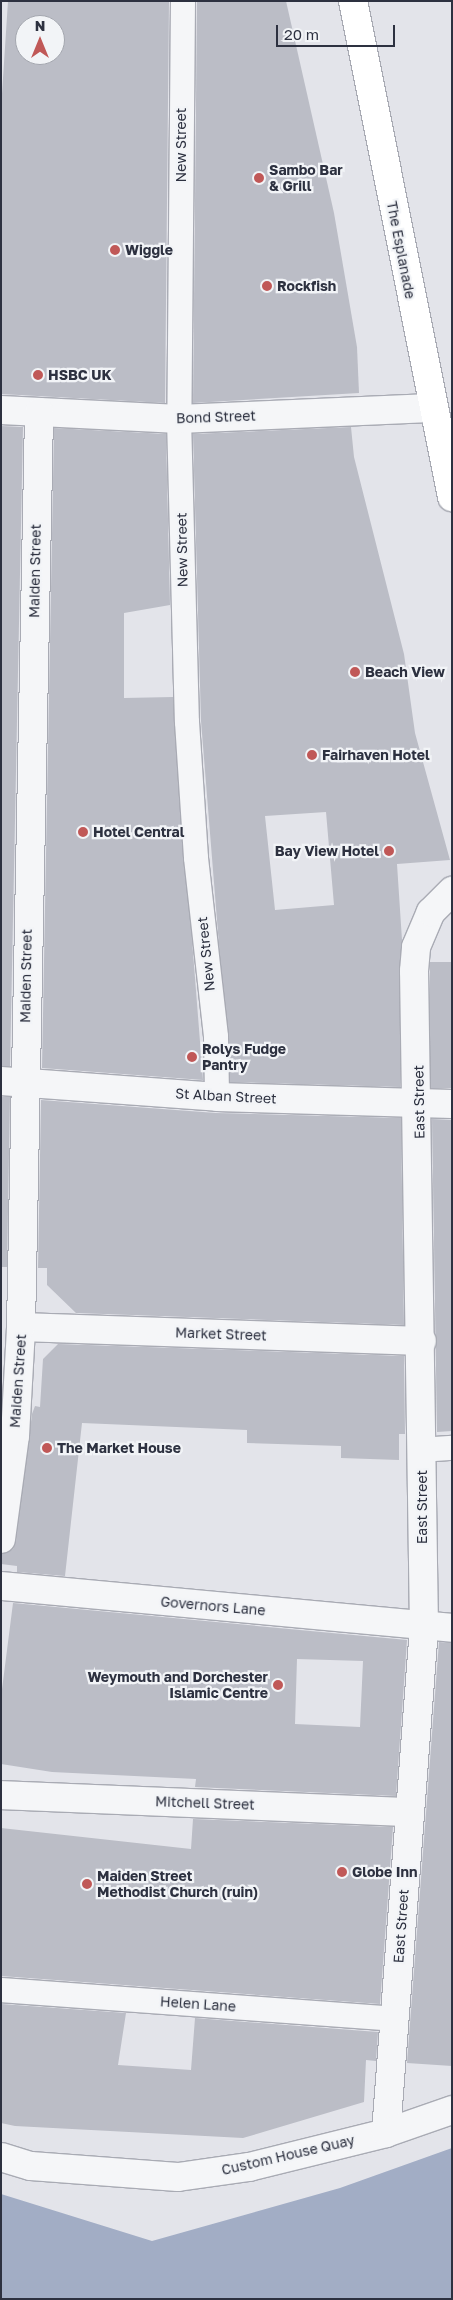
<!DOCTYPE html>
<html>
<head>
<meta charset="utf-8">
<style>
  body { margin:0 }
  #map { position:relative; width:453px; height:2300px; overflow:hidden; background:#e3e4ea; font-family:"Golos Text",sans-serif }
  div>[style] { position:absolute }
  .water>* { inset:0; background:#a2adc5 }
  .building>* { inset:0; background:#bbbdc6; transform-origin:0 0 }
  .roads { filter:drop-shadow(1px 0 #a9abb4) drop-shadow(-1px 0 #a9abb4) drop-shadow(0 1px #a9abb4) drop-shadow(0 -1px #a9abb4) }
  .lane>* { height:24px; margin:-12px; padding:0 12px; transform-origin:12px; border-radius:12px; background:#f5f6f8 }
  .street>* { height:28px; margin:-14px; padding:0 14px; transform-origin:14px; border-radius:14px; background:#f5f6f8 }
  .secondary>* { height:28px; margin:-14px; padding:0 14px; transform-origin:14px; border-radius:14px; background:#fff }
  .dots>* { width:14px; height:14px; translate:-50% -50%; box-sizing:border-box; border:2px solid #f2f4f7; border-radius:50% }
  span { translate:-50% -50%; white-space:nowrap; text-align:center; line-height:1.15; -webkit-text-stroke:4.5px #f2f4f7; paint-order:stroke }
  .street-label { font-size:14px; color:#2d3140 }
  .poi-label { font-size:14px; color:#2d3140; font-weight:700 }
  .left { translate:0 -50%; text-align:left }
  .right { translate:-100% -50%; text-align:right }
  .frame { position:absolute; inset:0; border:2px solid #2d3140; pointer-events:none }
  .north { position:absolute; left:15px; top:15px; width:50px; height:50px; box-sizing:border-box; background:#f2f4f7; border:1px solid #a3a6ae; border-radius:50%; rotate:0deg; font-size:14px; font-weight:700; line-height:20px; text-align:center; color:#2d3140 }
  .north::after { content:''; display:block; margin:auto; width:18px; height:22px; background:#c05857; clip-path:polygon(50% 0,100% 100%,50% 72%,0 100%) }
  .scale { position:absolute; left:276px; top:25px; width:119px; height:22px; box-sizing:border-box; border:2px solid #2d3140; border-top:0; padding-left:6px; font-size:15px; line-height:18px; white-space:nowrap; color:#2d3140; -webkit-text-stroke:4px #f2f4f7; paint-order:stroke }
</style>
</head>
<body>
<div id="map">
  <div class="water">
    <div style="clip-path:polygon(452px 2148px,452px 2299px,1px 2299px,1px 2194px,152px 2241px,340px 2188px)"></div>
  </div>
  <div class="building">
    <div style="clip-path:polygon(evenodd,8px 1px,169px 1px,165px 403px,1px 394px,1px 109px,8px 1px,25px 25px,55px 25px,55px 55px,25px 55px,25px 25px)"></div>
    <div style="clip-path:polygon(197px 1px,286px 1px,334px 213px,357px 347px,359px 393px,193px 403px)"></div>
    <div style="clip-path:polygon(1px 426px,23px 427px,10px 1066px,1px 1066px)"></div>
    <div style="clip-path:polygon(evenodd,351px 427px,354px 457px,404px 654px,415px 733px,450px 860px,397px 864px,402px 940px,400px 1087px,230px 1082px,201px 721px,193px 434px,351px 427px,326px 812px,334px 905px,275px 910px,265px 816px,326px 812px)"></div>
    <div style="clip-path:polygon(54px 428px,166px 434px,170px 605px,124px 613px,124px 698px,173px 697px,203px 1080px,42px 1068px)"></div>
    <div style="left:452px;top:962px;width:126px;height:22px;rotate:90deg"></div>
    <div style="clip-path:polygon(1px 1097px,10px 1097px,7px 1267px,1px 1267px)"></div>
    <div style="clip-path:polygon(41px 1100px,216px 1113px,401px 1118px,404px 1325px,76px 1313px,47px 1285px,47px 1268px,38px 1268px)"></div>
    <div style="clip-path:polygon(432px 1119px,452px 1120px,452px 1431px,437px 1432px)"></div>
    <div style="clip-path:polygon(58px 1344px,404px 1356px,405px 1434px,399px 1434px,399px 1460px,341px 1458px,341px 1446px,247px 1443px,247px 1430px,82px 1423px,65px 1576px,17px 1572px,17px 1566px,1px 1564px,1px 1554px,13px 1549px,16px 1541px,32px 1414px,35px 1406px,40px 1407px,43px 1359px)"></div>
    <div style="clip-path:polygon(evenodd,13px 1603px,407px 1640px,396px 1796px,195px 1787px,196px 1779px,52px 1772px,1px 1764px,1px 1697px,13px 1603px,297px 1659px,363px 1661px,360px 1727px,295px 1724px,297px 1659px)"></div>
    <div style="clip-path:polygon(439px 1642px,452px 1643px,452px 2066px,407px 2063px)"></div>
    <div style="clip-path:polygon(193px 1819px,393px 1827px,380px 2004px,1px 1976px,1px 1828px,191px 1849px)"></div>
    <div style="clip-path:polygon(1px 2004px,126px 2013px,118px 2065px,191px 2070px,195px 2018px,378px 2032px,376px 2061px,366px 2060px,364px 2102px,243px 2138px,15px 2126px,1px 2123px)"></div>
  </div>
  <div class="roads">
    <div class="lane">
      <div style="left:183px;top:1px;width:418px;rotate:90.5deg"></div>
      <div style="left:179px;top:419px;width:303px;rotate:88.5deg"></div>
      <div style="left:187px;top:722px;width:136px;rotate:86.2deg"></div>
      <div style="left:196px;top:858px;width:180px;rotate:83.6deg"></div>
      <div style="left:216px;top:1037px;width:60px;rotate:89deg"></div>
      <div style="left:421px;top:1450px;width:31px;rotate:-4deg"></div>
      <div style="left:1px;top:1990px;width:395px;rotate:4.2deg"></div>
    </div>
    <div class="street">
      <div style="left:1px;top:410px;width:178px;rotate:2.9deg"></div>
      <div style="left:179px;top:419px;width:252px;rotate:-2.5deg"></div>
      <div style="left:1px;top:1081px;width:217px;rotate:4.2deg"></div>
      <div style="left:217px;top:1097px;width:235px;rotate:1.7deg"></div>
      <div style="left:21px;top:1327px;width:401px;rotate:2deg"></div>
      <div style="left:1px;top:1539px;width:104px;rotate:-82.3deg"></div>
      <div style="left:15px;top:1436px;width:109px;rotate:-86.8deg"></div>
      <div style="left:21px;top:1327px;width:915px;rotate:-88.87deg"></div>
      <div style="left:1px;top:1586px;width:453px;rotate:5.3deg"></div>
      <div style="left:1px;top:1795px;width:408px;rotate:2.4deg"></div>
      <div style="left:386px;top:2133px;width:506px;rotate:-85.7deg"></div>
      <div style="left:424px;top:1628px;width:657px;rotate:-90.87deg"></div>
      <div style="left:414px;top:971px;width:24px;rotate:-85deg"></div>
      <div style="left:416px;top:947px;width:38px;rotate:-67deg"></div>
      <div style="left:431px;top:912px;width:30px;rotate:-45deg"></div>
      <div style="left:1px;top:2157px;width:31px;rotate:17deg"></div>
      <div style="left:31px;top:2166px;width:147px;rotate:4.3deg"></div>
      <div style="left:178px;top:2177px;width:72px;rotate:-8deg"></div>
      <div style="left:249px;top:2167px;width:141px;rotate:-13.9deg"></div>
      <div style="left:386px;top:2133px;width:70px;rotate:-19.2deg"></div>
    </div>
    <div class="secondary">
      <div style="left:353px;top:1px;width:506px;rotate:78.71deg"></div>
    </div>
  </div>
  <div class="dots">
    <div style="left:259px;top:178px;background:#c05857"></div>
    <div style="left:115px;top:250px;background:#c05857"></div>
    <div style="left:267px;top:286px;background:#c05857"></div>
    <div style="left:38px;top:375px;background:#c05857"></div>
    <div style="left:355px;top:672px;background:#c05857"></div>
    <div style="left:312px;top:755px;background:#c05857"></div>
    <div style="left:83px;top:832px;background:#c05857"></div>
    <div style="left:389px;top:851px;background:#c05857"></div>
    <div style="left:192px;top:1057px;background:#c05857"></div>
    <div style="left:47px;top:1448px;background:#c05857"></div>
    <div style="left:278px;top:1685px;background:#c05857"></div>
    <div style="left:342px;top:1872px;background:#c05857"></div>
    <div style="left:87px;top:1884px;background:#c05857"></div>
  </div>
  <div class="street-label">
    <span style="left:181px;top:145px;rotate:-90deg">New Street</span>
    <span style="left:401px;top:250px;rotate:79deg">The Esplanade</span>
    <span style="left:216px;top:417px;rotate:-2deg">Bond Street</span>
    <span style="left:182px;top:550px;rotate:-91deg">New Street</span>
    <span style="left:35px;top:571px;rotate:-89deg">Maiden Street</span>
    <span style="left:206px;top:954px;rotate:-96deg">New Street</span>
    <span style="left:26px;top:976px;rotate:-89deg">Maiden Street</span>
    <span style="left:226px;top:1096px;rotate:3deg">St Alban Street</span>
    <span style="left:419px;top:1102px;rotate:-91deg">East Street</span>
    <span style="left:221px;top:1334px;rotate:2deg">Market Street</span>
    <span style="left:18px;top:1381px;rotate:-86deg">Maiden Street</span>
    <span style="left:422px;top:1507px;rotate:-90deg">East Street</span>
    <span style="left:213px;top:1606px;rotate:5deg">Governors Lane</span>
    <span style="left:205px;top:1803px;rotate:2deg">Mitchell Street</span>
    <span style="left:401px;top:1926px;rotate:-86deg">East Street</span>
    <span style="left:198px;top:2004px;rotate:4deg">Helen Lane</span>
    <span style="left:288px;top:2155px;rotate:-13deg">Custom House Quay</span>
  </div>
  <div class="poi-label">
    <span class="left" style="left:269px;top:178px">Sambo Bar<br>&amp; Grill</span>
    <span class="left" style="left:125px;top:250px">Wiggle</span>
    <span class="left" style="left:277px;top:286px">Rockfish</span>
    <span class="left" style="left:48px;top:375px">HSBC UK</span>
    <span class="left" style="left:365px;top:672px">Beach View</span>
    <span class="left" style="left:322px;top:755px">Fairhaven Hotel</span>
    <span class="left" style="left:93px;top:832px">Hotel Central</span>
    <span class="right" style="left:379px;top:851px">Bay View Hotel</span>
    <span class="left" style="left:202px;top:1057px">Rolys Fudge<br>Pantry</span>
    <span class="left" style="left:57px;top:1448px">The Market House</span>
    <span class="right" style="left:268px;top:1685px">Weymouth and Dorchester<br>Islamic Centre</span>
    <span class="left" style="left:352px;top:1872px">Globe Inn</span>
    <span class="left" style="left:97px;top:1884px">Maiden Street<br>Methodist Church (ruin)</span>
  </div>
  <div class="frame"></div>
  <div class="north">N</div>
  <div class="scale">20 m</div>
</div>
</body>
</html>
